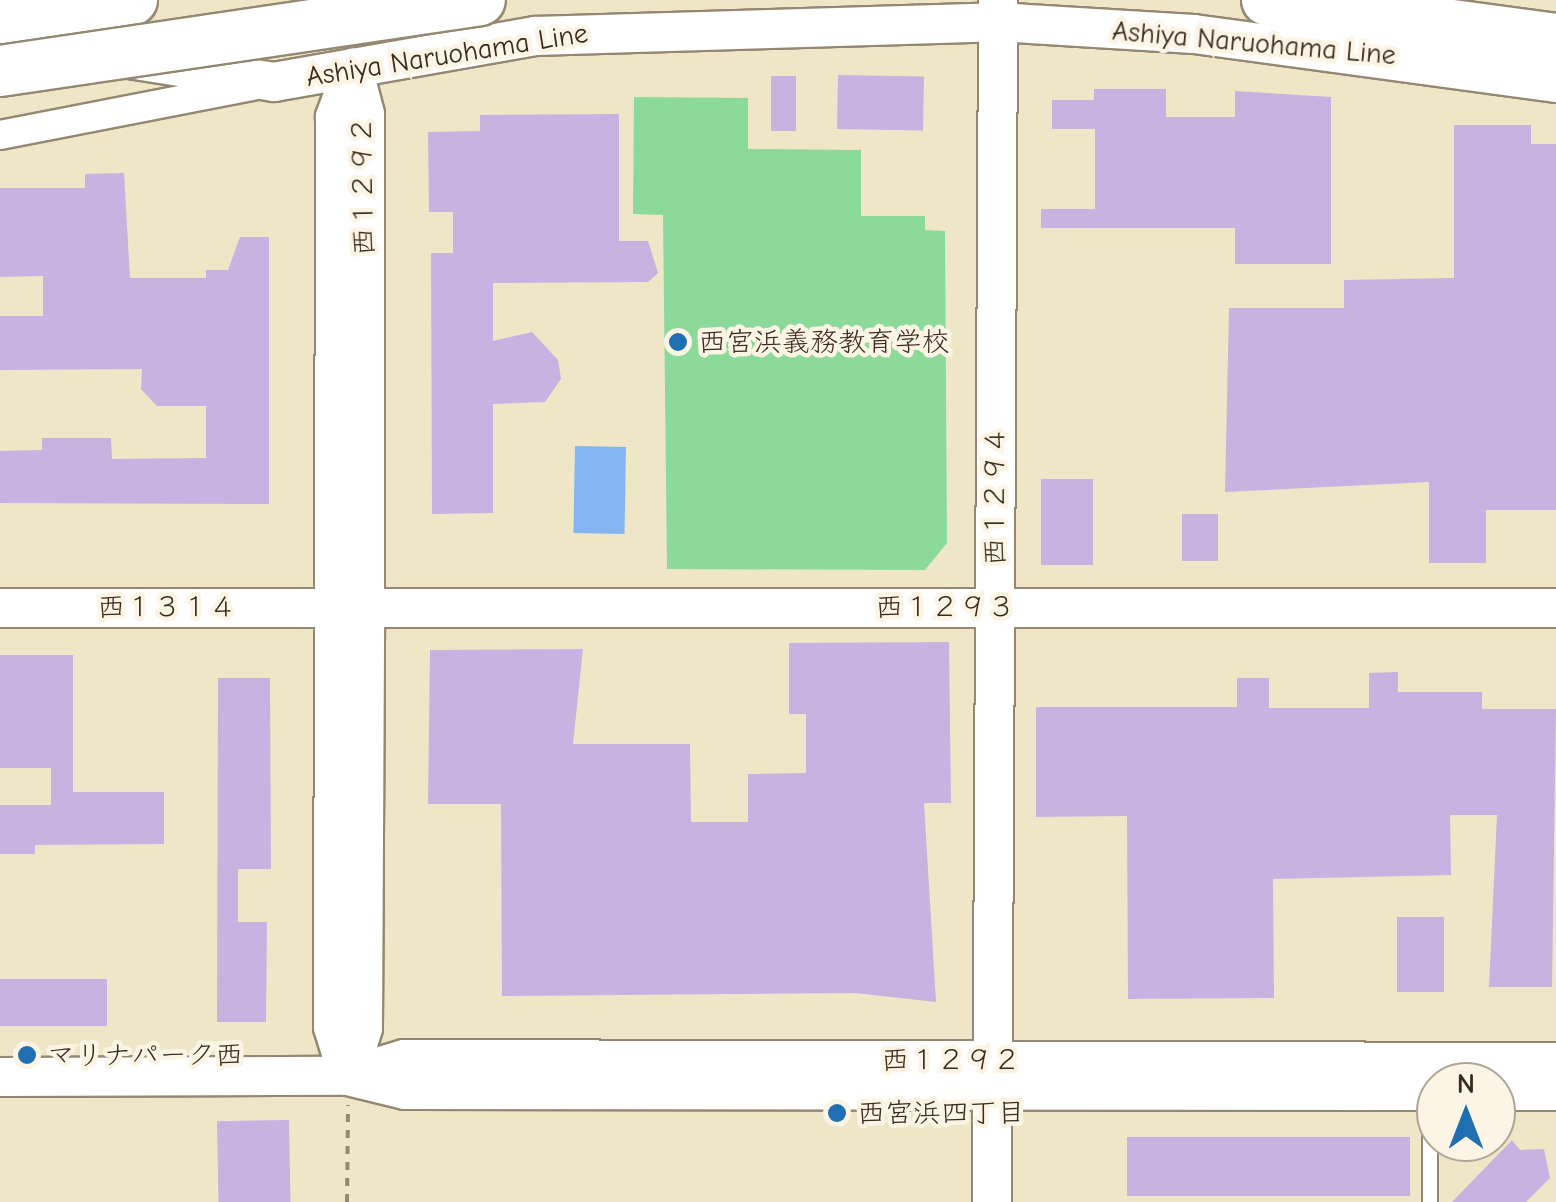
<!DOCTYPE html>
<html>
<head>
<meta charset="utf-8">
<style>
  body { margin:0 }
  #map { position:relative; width:1556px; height:1202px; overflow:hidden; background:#efe6c7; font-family:"Comic Neue","Klee One",sans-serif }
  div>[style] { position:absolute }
  .green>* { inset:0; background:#8bda9a }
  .water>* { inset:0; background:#84b5f0; transform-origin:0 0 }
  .building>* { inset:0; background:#c7b2e1; transform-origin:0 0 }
  .path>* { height:4px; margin-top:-2px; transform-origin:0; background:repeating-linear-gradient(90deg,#958872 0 8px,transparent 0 16px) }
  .roads { filter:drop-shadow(2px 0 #958872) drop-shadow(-2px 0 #958872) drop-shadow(0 2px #958872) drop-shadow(0 -2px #958872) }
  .lane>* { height:14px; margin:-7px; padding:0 7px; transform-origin:7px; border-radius:7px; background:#fff }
  .street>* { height:28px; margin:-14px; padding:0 14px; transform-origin:14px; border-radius:14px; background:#fff }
  .secondary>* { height:38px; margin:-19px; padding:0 19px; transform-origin:19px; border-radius:19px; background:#fff }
  .highway>* { height:50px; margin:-25px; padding:0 25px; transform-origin:25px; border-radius:25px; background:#fff }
  .bridges { filter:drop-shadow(2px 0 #958872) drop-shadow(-2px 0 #958872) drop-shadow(0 2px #958872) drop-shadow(0 -2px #958872) }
  .highway-bridge>* { height:50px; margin:-25px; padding:0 25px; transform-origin:25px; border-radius:25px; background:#fff }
  .dots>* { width:28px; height:28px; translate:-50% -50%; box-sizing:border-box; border:5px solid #fcf5e5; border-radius:50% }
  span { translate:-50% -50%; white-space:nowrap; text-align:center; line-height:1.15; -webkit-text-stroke:9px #fcf5e5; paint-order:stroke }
  .street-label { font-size:28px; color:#3b2a1e }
  .poi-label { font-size:28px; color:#3b2a1e }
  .left { translate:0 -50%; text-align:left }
  .north { position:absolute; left:1416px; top:1062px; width:100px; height:100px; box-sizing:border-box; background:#fcf5e5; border:2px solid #afa495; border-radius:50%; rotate:0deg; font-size:28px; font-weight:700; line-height:40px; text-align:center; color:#3b2a1e }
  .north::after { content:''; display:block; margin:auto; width:35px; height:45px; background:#1f6fb2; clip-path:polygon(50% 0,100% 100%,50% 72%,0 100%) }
</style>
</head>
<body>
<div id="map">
  <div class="green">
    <div style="clip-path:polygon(634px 97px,748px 98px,748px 149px,861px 150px,861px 216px,925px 216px,925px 230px,945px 231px,947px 543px,925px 570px,667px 569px,663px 215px,633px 214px)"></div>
  </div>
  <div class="water">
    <div style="left:575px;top:446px;width:51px;height:87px;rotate:1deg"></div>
  </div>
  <div class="building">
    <div style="left:838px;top:75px;width:86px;height:54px;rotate:1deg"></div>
    <div style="left:771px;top:76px;width:25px;height:55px"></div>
    <div style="clip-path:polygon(1094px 89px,1166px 89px,1166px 117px,1235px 117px,1235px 91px,1331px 97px,1331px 264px,1235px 264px,1235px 228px,1041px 228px,1041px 209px,1095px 209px,1095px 129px,1052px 129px,1052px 100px,1094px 100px)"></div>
    <div style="clip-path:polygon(619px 114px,619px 241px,648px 241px,658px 273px,648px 282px,493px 283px,493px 341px,532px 332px,558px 360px,561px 379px,545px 402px,493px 404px,493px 513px,432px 514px,431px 253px,453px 253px,453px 212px,429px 212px,428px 132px,480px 131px,480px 115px)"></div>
    <div style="clip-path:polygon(1454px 125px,1531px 125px,1531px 144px,1556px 144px,1556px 510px,1486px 510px,1486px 563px,1429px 563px,1429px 482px,1225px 492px,1229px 308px,1344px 308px,1344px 280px,1454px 278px)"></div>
    <div style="clip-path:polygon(124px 173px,130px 278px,206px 278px,206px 270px,228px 270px,240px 237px,269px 237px,269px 504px,0 503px,0 451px,42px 450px,42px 438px,111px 438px,112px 459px,206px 458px,206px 406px,157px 406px,141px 389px,142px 369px,0 370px,0 316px,43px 316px,43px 276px,0 277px,0 188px,85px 188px,85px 174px)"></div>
    <div style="left:1041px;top:479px;width:52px;height:86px"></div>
    <div style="left:1182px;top:514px;width:36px;height:47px"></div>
    <div style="clip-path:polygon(949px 642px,951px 803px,924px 803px,936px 1002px,855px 993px,502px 996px,501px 804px,428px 804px,430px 650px,583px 649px,573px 744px,690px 744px,691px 822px,748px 822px,748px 774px,806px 773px,806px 714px,789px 714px,789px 643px)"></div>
    <div style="clip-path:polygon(0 655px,73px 655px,73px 792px,164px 792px,164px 844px,35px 845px,35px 854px,0 854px,0 805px,51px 805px,51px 768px,0 768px)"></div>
    <div style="clip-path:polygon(1398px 672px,1398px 692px,1482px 692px,1482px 709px,1556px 709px,1552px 987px,1489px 987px,1497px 815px,1450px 815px,1451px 875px,1273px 879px,1274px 998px,1128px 999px,1127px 816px,1036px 817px,1036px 707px,1237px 707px,1237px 678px,1269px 678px,1269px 708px,1369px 708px,1369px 673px)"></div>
    <div style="clip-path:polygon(218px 678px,270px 678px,271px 869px,238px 869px,238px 922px,267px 922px,266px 1022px,217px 1022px)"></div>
    <div style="left:1397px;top:917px;width:47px;height:75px"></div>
    <div style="left:107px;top:979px;width:47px;height:107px;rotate:90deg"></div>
    <div style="left:289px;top:1120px;width:82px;height:72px;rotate:89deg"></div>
    <div style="left:1127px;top:1137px;width:283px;height:59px"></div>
    <div style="clip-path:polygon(1512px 1140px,1520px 1150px,1544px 1149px,1550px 1178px,1526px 1202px,1452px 1202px)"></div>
  </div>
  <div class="path">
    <div style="left:347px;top:1202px;width:97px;rotate:-89.4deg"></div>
  </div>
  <div class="roads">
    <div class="lane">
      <div style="left:1430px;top:1092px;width:110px;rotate:90deg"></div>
    </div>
    <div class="street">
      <div style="left:0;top:135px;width:258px;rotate:-11deg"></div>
    </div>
    <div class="secondary">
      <div style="left:129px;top:59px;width:147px;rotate:9deg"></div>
      <div style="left:274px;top:82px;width:265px;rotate:-10deg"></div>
      <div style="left:535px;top:36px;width:462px;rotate:-1.7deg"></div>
      <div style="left:997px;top:22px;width:197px;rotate:3.5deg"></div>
      <div style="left:1194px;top:34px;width:365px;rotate:7.7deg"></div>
      <div style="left:0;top:608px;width:1556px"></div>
      <div style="left:351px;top:1075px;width:55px;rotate:-16.8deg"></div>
      <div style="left:404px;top:1059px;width:1152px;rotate:0.15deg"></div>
      <div style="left:348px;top:1076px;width:51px;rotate:-107deg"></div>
      <div style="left:333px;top:1027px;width:910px;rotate:-89.87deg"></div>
      <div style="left:335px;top:117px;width:52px;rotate:-69.8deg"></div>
      <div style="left:348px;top:1076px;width:50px;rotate:-72.6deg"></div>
      <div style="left:363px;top:1028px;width:422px;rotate:-89.7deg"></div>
      <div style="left:365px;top:606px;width:492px;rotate:-90deg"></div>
      <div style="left:365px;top:114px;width:48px;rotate:-104.6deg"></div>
      <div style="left:0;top:1077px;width:348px;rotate:-0.2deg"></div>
      <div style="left:348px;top:1076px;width:59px;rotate:13.8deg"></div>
      <div style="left:405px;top:1090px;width:1031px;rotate:0.06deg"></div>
      <div style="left:1496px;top:1091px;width:60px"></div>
      <div style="left:992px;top:1202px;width:1202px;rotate:-89.71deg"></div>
    </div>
    <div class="highway">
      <div style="left:1267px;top:0;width:292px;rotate:7.7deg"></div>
      <div style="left:0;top:23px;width:134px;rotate:-9.9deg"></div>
    </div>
  </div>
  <div class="bridges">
    <div class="highway-bridge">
      <div style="left:0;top:71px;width:485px;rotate:-8.4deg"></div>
    </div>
  </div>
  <div class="dots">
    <div style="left:678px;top:342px;background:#1f6fb2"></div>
    <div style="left:27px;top:1055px;background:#1f6fb2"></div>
    <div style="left:837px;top:1113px;background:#1f6fb2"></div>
  </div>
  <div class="street-label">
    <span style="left:1254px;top:43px;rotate:5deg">Ashiya Naruohama Line</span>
    <span style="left:447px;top:55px;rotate:-9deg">Ashiya Naruohama Line</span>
    <span style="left:363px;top:186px;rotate:-91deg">西１２９２</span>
    <span style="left:995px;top:496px;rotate:-90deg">西１２９４</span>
    <span style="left:167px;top:607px">西１３１４</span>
    <span style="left:945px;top:607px">西１２９３</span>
    <span style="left:951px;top:1060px">西１２９２</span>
  </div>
  <div class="poi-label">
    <span class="left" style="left:698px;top:342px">西宮浜義務教育学校</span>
    <span class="left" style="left:47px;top:1055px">マリナパーク西</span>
    <span class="left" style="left:857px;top:1113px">西宮浜四丁目</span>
  </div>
  <div class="north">N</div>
</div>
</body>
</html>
